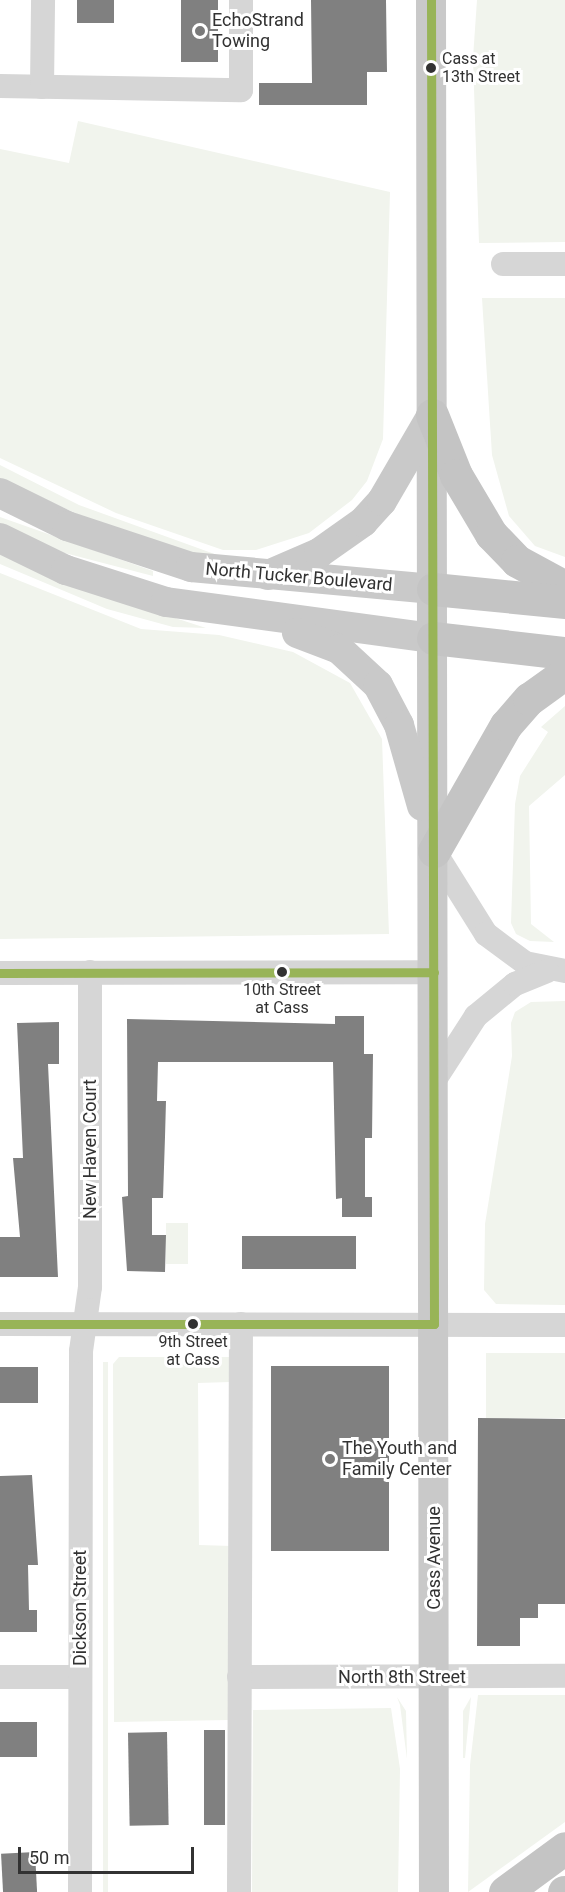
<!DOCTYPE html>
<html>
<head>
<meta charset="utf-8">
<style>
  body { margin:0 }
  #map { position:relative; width:565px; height:1892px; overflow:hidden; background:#fff; font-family:Roboto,sans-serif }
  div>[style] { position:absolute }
  .green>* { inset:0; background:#f1f4ed; transform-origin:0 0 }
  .building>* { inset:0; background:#808080; transform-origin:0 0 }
  .minor>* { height:24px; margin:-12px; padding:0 12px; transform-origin:12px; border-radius:12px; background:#d6d6d6 }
  .major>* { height:30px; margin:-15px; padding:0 15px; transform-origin:15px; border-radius:15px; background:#c9c9c9 }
  .highway>* { height:33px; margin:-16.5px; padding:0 16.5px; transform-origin:16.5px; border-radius:16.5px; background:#c4c4c4 }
  .bus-1>* { height:9px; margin:-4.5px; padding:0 4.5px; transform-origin:4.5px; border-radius:4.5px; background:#98b457 }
  .dots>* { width:16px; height:16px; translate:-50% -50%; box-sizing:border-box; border:3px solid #fff; border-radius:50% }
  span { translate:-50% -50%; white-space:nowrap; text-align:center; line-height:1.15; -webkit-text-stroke:6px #fff; paint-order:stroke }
  .bus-label { font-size:16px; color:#323232 }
  .left { translate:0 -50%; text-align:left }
  .poi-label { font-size:18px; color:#323232 }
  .street-label { font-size:18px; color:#323232 }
  .scale { position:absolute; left:18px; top:1847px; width:176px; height:27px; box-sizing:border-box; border:3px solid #323232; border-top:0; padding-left:8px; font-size:18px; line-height:21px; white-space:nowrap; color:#323232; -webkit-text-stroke:4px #fff; paint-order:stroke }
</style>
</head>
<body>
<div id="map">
  <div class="green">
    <div style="clip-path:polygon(477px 0,565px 0,565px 242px,479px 243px,473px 58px)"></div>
    <div style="clip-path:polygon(78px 121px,390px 192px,383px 439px,367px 481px,352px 500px,309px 533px,256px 550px,223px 550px,116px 513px,0 458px,0 149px,69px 163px)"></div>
    <div style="clip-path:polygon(482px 298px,565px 298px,565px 557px,535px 546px,509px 516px,492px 455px)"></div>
    <div style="clip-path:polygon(0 465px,79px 505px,220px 556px,204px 557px,107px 528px,0 478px)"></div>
    <div style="clip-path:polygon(0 517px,153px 571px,153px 576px,57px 551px,0 523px)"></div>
    <div style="clip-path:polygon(0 552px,172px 617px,206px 628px,173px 627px,107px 609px,0 564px)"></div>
    <div style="clip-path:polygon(0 573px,141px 629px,219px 635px,293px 652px,350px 683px,382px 739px,389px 934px,0 939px)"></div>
    <div style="clip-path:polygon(565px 706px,565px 775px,529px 806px,531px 924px,554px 942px,530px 941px,516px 934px,511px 923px,515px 804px,520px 776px,548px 732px,541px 727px)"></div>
    <div style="clip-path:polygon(565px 1001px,565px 1305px,496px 1304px,484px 1290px,485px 1224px,512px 1056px,511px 1023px,515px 1012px,531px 1002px)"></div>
    <div style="left:166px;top:1223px;width:22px;height:41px"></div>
    <div style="left:486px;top:1353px;width:79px;height:65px"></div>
    <div style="clip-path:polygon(119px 1357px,229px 1357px,230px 1382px,198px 1383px,199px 1545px,232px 1546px,229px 1720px,114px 1722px,113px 1364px)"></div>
    <div style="left:103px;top:1362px;width:5px;height:530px"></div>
    <div style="clip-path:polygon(478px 1695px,565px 1695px,565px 1822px,468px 1892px,470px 1765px)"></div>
    <div style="clip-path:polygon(397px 1697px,406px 1711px,407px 1759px,400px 1705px)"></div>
    <div style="clip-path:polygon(471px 1697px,465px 1758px,463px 1758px,463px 1711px)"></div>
    <div style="clip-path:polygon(391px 1708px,400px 1769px,398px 1892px,252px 1892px,253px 1710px)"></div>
  </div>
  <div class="building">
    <div style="left:77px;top:0;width:37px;height:23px"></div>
    <div style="left:181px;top:0;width:37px;height:62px"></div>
    <div style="clip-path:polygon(311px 0,386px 0,387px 72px,367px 72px,367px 105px,259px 105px,259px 83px,312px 83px)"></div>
    <div style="clip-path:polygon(335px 1016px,364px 1016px,364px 1054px,373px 1054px,372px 1138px,365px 1138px,365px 1197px,372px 1197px,372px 1217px,342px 1217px,342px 1198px,336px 1199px,333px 1062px,158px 1062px,157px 1101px,166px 1101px,165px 1137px,163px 1198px,152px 1198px,152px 1235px,166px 1235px,165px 1272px,127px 1271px,122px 1197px,128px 1196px,127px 1019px,335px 1024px)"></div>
    <div style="clip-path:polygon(59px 1022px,59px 1064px,48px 1064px,58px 1277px,0 1277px,0 1237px,20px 1237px,13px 1158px,23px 1158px,17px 1023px)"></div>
    <div style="left:242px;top:1236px;width:114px;height:33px"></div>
    <div style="left:389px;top:1366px;width:185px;height:118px;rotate:90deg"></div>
    <div style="left:0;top:1367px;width:38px;height:36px"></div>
    <div style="clip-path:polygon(478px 1418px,565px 1419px,565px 1604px,538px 1604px,538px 1618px,520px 1618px,520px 1646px,477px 1646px)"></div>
    <div style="clip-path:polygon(32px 1475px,38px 1565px,28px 1565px,29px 1610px,37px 1610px,37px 1632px,0 1632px,0 1476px)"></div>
    <div style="left:0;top:1722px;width:37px;height:35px"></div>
    <div style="left:204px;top:1730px;width:21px;height:95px"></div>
    <div style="left:167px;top:1732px;width:93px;height:39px;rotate:89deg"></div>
    <div style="left:35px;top:1852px;width:40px;height:34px;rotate:87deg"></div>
  </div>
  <div class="minor">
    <div style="left:0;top:86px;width:241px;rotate:1deg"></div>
    <div style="left:241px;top:90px;width:90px;rotate:-90deg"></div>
    <div style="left:42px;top:87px;width:87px;rotate:-89.3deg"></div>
    <div style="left:503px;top:264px;width:62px"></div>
    <div style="left:434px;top:851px;width:98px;rotate:57.9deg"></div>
    <div style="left:486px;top:934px;width:49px;rotate:36.6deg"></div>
    <div style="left:525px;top:963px;width:41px;rotate:11.3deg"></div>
    <div style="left:0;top:973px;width:434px;rotate:-0.1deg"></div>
    <div style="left:434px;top:1081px;width:77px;rotate:-57.1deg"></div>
    <div style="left:476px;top:1016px;width:50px;rotate:-39.4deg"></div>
    <div style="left:515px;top:984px;width:35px;rotate:-22deg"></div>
    <div style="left:0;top:1324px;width:565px;rotate:0.1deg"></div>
    <div style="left:0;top:1677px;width:80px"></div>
    <div style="left:239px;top:1677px;width:326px;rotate:-0.2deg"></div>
    <div style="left:80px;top:1892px;width:541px;rotate:-89.89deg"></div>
    <div style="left:81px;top:1351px;width:65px;rotate:-82deg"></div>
    <div style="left:90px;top:1287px;width:315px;rotate:-90deg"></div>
    <div style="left:239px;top:1892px;width:568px;rotate:-89.8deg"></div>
  </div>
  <div class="major">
    <div style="left:431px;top:0;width:1892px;rotate:89.91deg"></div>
    <div style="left:0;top:493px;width:75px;rotate:26.2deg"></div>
    <div style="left:67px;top:526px;width:131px;rotate:18.3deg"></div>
    <div style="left:191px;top:567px;width:243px;rotate:5.2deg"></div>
    <div style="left:0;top:538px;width:73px;rotate:25.9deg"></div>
    <div style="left:66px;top:570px;width:105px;rotate:17.7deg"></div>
    <div style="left:166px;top:602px;width:269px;rotate:7.7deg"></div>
    <div style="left:268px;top:575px;width:56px;rotate:-23.3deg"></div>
    <div style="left:319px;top:553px;width:54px;rotate:-35.2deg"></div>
    <div style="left:363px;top:522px;width:28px;rotate:-48deg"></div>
    <div style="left:382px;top:501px;width:99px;rotate:-59.8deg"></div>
    <div style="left:297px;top:633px;width:45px;rotate:20.9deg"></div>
    <div style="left:339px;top:649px;width:53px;rotate:42.7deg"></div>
    <div style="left:378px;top:685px;width:45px;rotate:62.3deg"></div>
    <div style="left:399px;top:725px;width:84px;rotate:74.1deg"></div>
  </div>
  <div class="highway">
    <div style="left:432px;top:415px;width:65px;rotate:68.2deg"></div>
    <div style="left:456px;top:475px;width:69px;rotate:59.3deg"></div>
    <div style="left:491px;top:534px;width:37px;rotate:46deg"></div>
    <div style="left:517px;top:561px;width:55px;rotate:28.4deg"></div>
    <div style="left:433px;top:589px;width:133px;rotate:5.6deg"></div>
    <div style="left:433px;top:638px;width:133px;rotate:6.5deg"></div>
    <div style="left:434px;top:851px;width:145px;rotate:-60.3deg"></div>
    <div style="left:506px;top:725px;width:35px;rotate:-49deg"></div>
    <div style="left:529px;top:699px;width:44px;rotate:-35.8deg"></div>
    <div style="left:505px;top:1892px;width:74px;rotate:-36.3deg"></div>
    <div style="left:564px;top:1892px;width:1px"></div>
  </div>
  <div class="bus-1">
    <div style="left:0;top:973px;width:434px;rotate:-0.1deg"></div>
    <div style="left:0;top:1324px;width:434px"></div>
    <div style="left:434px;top:1324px;width:1324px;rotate:-90.13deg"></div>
  </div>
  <div class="dots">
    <div style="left:200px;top:31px;background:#7a7a7a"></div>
    <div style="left:431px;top:68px;background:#323232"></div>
    <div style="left:282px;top:972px;background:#323232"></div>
    <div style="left:193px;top:1324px;background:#323232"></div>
    <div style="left:330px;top:1459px;background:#7a7a7a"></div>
  </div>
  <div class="bus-label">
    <span class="left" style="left:442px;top:68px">Cass at<br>13th Street</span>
    <span style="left:282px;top:999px">10th Street<br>at Cass</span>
    <span style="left:193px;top:1351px">9th Street<br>at Cass</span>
  </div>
  <div class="poi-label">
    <span class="left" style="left:212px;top:31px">EchoStrand<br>Towing</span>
    <span class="left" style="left:342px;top:1459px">The Youth and<br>Family Center</span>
  </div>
  <div class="street-label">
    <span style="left:299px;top:577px;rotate:5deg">North Tucker Boulevard</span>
    <span style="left:90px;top:1149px;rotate:-90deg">New Haven Court</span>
    <span style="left:434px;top:1558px;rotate:-90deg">Cass Avenue</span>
    <span style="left:80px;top:1608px;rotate:-90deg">Dickson Street</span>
    <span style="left:402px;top:1677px">North 8th Street</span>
  </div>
  <div class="scale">50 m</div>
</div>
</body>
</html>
